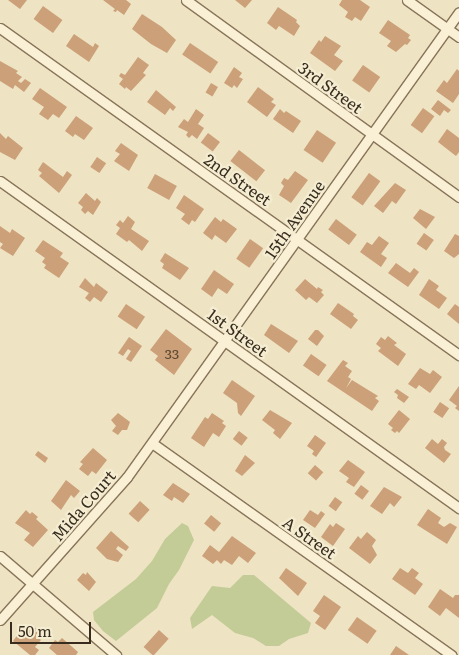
<!DOCTYPE html>
<html>
<head>
<meta charset="utf-8">
<style>
  body { margin:0 }
  #map { position:relative; width:459px; height:655px; overflow:hidden; background:#eee3c3; font-family:Literata,serif }
  div>[style] { position:absolute }
  .green>* { inset:0; background:#c3cc96 }
  .building>* { inset:0; background:#cca078; transform-origin:0 0 }
  .roads { filter:drop-shadow(1px 0 #887559) drop-shadow(-1px 0 #887559) drop-shadow(0 1px #887559) drop-shadow(0 -1px #887559) }
  .minor>* { height:9px; margin:-4.5px; padding:0 4.5px; transform-origin:4.5px; border-radius:4.5px; background:#f9f0d6 }
  span { translate:-50% -50%; white-space:nowrap; text-align:center; line-height:1.15; -webkit-text-stroke:4.5px #f5edd2; paint-order:stroke }
  .number-label { font-size:14px; color:#5d4934 }
  .number-label span { -webkit-text-stroke-width:0 }
  .street-label { font-size:16px; color:#382c1e }
  .scale { position:absolute; left:10px; top:622px; width:81px; height:22px; box-sizing:border-box; border:2px solid #382c1e; border-top:0; padding-left:6px; font-size:15px; line-height:18px; white-space:nowrap; color:#382c1e; -webkit-text-stroke:4px #f5edd2; paint-order:stroke }
</style>
</head>
<body>
<div id="map">
  <div class="green">
    <div style="clip-path:polygon(182px 523px,188px 526px,194px 540px,179px 570px,169px 584px,157px 608px,116px 641px,103px 631px,94px 620px,93px 612px,136px 579px,152px 561px,165px 539px)"></div>
    <div style="clip-path:polygon(243px 575px,254px 575px,311px 623px,308px 633px,289px 639px,279px 646px,266px 646px,253px 638px,235px 633px,212px 615px,192px 629px,190px 618px,212px 586px,230px 588px)"></div>
  </div>
  <div class="building">
    <div style="clip-path:polygon(8px 0,27px 0,20px 9px)"></div>
    <div style="clip-path:polygon(103px 0,126px 0,131px 4px,124px 15px,117px 10px,116px 12px,113px 11px,115px 9px)"></div>
    <div style="clip-path:polygon(235px 0,252px 0,245px 8px)"></div>
    <div style="clip-path:polygon(342px 0,360px 0,370px 7px,361px 21px,355px 17px,352px 21px,345px 17px,348px 12px,339px 5px)"></div>
    <div style="left:43px;top:6px;width:24px;height:16px;rotate:36deg"></div>
    <div style="clip-path:polygon(278px 7px,297px 20px,296px 22px,300px 26px,294px 36px,279px 26px,276px 30px,267px 23px)"></div>
    <div style="clip-path:polygon(142px 14px,162px 27px,176px 40px,167px 53px,151px 44px,132px 29px)"></div>
    <div style="clip-path:polygon(388px 20px,410px 35px,408px 38px,411px 40px,407px 45px,405px 44px,396px 52px,387px 46px,391px 41px,379px 33px)"></div>
    <div style="clip-path:polygon(74px 34px,93px 47px,95px 43px,99px 46px,89px 62px,66px 46px)"></div>
    <div style="clip-path:polygon(325px 36px,341px 46px,334px 55px,343px 61px,335px 71px,310px 53px,319px 40px,321px 42px)"></div>
    <div style="left:190px;top:43px;width:34px;height:14px;rotate:34deg"></div>
    <div style="clip-path:polygon(138px 57px,149px 65px,143px 73px,146px 75px,131px 91px,126px 87px,125px 89px,119px 84px,123px 79px,119px 76px,121px 73px,125px 75px)"></div>
    <div style="clip-path:polygon(0 61px,18px 71px,16px 73px,22px 77px,18px 81px,21px 83px,25px 79px,31px 83px,24px 92px,15px 85px,13px 89px,0 81px)"></div>
    <div style="left:363px;top:65px;width:21px;height:19px;rotate:35deg"></div>
    <div style="clip-path:polygon(234px 67px,242px 73px,239px 77px,243px 79px,237px 88px,234px 85px,232px 88px,224px 83px)"></div>
    <div style="clip-path:polygon(457px 69px,459px 71px,459px 94px,453px 103px,436px 91px,444px 80px,447px 83px)"></div>
    <div style="left:211px;top:83px;width:8px;height:11px;rotate:30deg"></div>
    <div style="clip-path:polygon(258px 87px,274px 99px,271px 102px,276px 105px,267px 117px,247px 102px)"></div>
    <div style="clip-path:polygon(40px 88px,67px 107px,59px 118px,53px 114px,48px 120px,39px 114px,44px 107px,32px 99px)"></div>
    <div style="clip-path:polygon(156px 90px,176px 107px,173px 111px,170px 108px,165px 115px,147px 102px)"></div>
    <div style="clip-path:polygon(438px 100px,451px 110px,448px 113px,444px 110px,440px 116px,431px 109px)"></div>
    <div style="left:423px;top:108px;width:14px;height:21px;rotate:36deg"></div>
    <div style="clip-path:polygon(196px 109px,204px 115px,198px 124px,204px 128px,197px 139px,192px 135px,189px 138px,186px 135px,188px 132px,178px 127px,184px 119px,188px 122px)"></div>
    <div style="clip-path:polygon(280px 109px,284px 113px,286px 111px,301px 121px,293px 133px,273px 119px)"></div>
    <div style="clip-path:polygon(76px 116px,93px 128px,84px 140px,75px 134px,73px 137px,65px 131px)"></div>
    <div style="clip-path:polygon(447px 129px,459px 138px,459px 152px,456px 156px,438px 142px)"></div>
    <div style="left:317px;top:130px;width:23px;height:24px;rotate:34deg"></div>
    <div style="clip-path:polygon(0 133px,6px 139px,8px 136px,23px 148px,15px 160px,0 152px)"></div>
    <div style="left:208px;top:133px;width:15px;height:12px;rotate:37deg"></div>
    <div style="clip-path:polygon(121px 143px,138px 155px,129px 171px,114px 161px,120px 154px,115px 151px)"></div>
    <div style="left:239px;top:150px;width:33px;height:14px;rotate:38deg"></div>
    <div style="left:97px;top:157px;width:11px;height:12px;rotate:34deg"></div>
    <div style="clip-path:polygon(43px 162px,63px 177px,67px 171px,72px 175px,59px 193px,39px 176px,42px 173px,38px 170px)"></div>
    <div style="clip-path:polygon(295px 171px,308px 180px,291px 203px,279px 195px,284px 186px,281px 183px,284px 178px,288px 180px)"></div>
    <div style="left:369px;top:173px;width:14px;height:30px;rotate:36deg"></div>
    <div style="left:155px;top:174px;width:25px;height:16px;rotate:29deg"></div>
    <div style="clip-path:polygon(395px 183px,406px 190px,396px 204px,392px 201px,383px 213px,374px 206px)"></div>
    <div style="clip-path:polygon(86px 193px,95px 201px,97px 198px,101px 202px,93px 215px,88px 211px,85px 214px,81px 210px,83px 207px,78px 203px)"></div>
    <div style="clip-path:polygon(184px 195px,204px 209px,195px 222px,192px 220px,189px 225px,181px 219px,185px 214px,176px 208px)"></div>
    <div style="clip-path:polygon(420px 209px,435px 217px,426px 229px,413px 218px)"></div>
    <div style="clip-path:polygon(128px 216px,135px 222px,131px 229px,149px 241px,142px 251px,129px 240px,127px 242px,116px 234px,120px 228px,116px 225px,120px 220px,123px 223px)"></div>
    <div style="clip-path:polygon(215px 217px,221px 222px,223px 219px,237px 229px,226px 243px,215px 235px,212px 240px,203px 233px)"></div>
    <div style="left:336px;top:219px;width:26px;height:13px;rotate:37deg"></div>
    <div style="clip-path:polygon(0 226px,10px 233px,12px 229px,25px 238px,13px 256px,0 248px,3px 244px,0 242px)"></div>
    <div style="left:424px;top:233px;width:12px;height:13px;rotate:35deg"></div>
    <div style="clip-path:polygon(455px 234px,459px 236px,459px 254px,454px 258px,444px 251px)"></div>
    <div style="clip-path:polygon(379px 236px,389px 243px,381px 254px,387px 258px,381px 267px,360px 252px,367px 242px,372px 245px)"></div>
    <div style="left:250px;top:239px;width:16px;height:24px;rotate:35deg"></div>
    <div style="clip-path:polygon(43px 240px,63px 253px,60px 257px,69px 263px,59px 278px,44px 268px,46px 265px,42px 262px,45px 258px,35px 251px)"></div>
    <div style="clip-path:polygon(165px 253px,189px 268px,180px 280px,162px 268px,164px 264px,160px 261px)"></div>
    <div style="clip-path:polygon(396px 263px,410px 273px,414px 268px,419px 272px,408px 287px,388px 273px)"></div>
    <div style="clip-path:polygon(214px 270px,234px 284px,227px 294px,218px 288px,212px 297px,201px 289px)"></div>
    <div style="clip-path:polygon(85px 278px,94px 287px,96px 283px,108px 292px,101px 302px,94px 297px,90px 302px,85px 298px,89px 293px,79px 287px)"></div>
    <div style="clip-path:polygon(305px 279px,317px 289px,318px 287px,323px 290px,321px 292px,324px 295px,317px 303px,309px 297px,306px 300px,295px 290px)"></div>
    <div style="clip-path:polygon(429px 279px,439px 286px,436px 290px,447px 298px,439px 309px,419px 295px)"></div>
    <div style="clip-path:polygon(338px 303px,354px 314px,353px 316px,358px 320px,351px 329px,330px 314px)"></div>
    <div style="left:126px;top:304px;width:23px;height:15px;rotate:34deg"></div>
    <div style="clip-path:polygon(455px 304px,459px 307px,459px 324px,447px 314px)"></div>
    <div style="clip-path:polygon(271px 324px,298px 341px,289px 353px,264px 335px)"></div>
    <div style="clip-path:polygon(166px 329px,192px 349px,174px 375px,155px 360px,158px 356px,150px 350px)"></div>
    <div style="clip-path:polygon(315px 330px,318px 330px,324px 336px,317px 346px,308px 339px)"></div>
    <div style="clip-path:polygon(388px 336px,397px 343px,394px 345px,406px 354px,398px 366px,378px 351px,381px 348px,376px 344px,381px 337px,385px 340px)"></div>
    <div style="clip-path:polygon(129px 337px,142px 346px,131px 362px,126px 359px,131px 351px,128px 349px,123px 356px,118px 353px)"></div>
    <div style="left:311px;top:354px;width:19px;height:14px;rotate:35deg"></div>
    <div style="clip-path:polygon(343px 360px,348px 363px,345px 366px,352px 371px,348px 377px,351px 379px,346px 388px,352px 380px,378px 396px,375px 398px,379px 401px,372px 411px,327px 381px)"></div>
    <div style="clip-path:polygon(420px 368px,430px 374px,433px 370px,442px 377px,430px 393px,419px 385px,416px 389px,408px 384px)"></div>
    <div style="clip-path:polygon(232px 380px,255px 396px,241px 416px,238px 413px,237px 403px,223px 393px)"></div>
    <div style="clip-path:polygon(459px 386px,459px 411px,455px 408px,457px 406px,449px 400px)"></div>
    <div style="clip-path:polygon(397px 389px,409px 397px,404px 403px,397px 398px,398px 395px,394px 392px)"></div>
    <div style="left:440px;top:402px;width:11px;height:12px;rotate:34deg"></div>
    <div style="clip-path:polygon(270px 410px,292px 423px,280px 439px,273px 433px,275px 430px,262px 420px)"></div>
    <div style="clip-path:polygon(399px 410px,410px 419px,399px 433px,397px 431px,395px 433px,391px 430px,393px 428px,388px 424px)"></div>
    <div style="clip-path:polygon(118px 413px,130px 422px,127px 430px,122px 430px,118px 435px,112px 431px,116px 426px,111px 420px)"></div>
    <div style="clip-path:polygon(212px 413px,224px 421px,222px 423px,226px 426px,219px 437px,213px 433px,204px 447px,191px 438px,205px 417px,208px 419px)"></div>
    <div style="left:239px;top:431px;width:11px;height:10px;rotate:38deg"></div>
    <div style="clip-path:polygon(315px 435px,326px 443px,316px 457px,312px 454px,314px 451px,307px 446px)"></div>
    <div style="clip-path:polygon(432px 439px,438px 444px,442px 439px,447px 443px,444px 447px,445px 450px,451px 454px,444px 463px,425px 448px)"></div>
    <div style="clip-path:polygon(93px 448px,107px 460px,96px 474px,92px 471px,88px 476px,79px 469px,83px 464px,80px 462px)"></div>
    <div style="clip-path:polygon(38px 451px,48px 458px,45px 463px,35px 455px)"></div>
    <div style="clip-path:polygon(245px 455px,255px 463px,242px 476px,235px 471px)"></div>
    <div style="clip-path:polygon(348px 460px,365px 472px,354px 487px,346px 482px,349px 478px,339px 471px)"></div>
    <div style="left:315px;top:465px;width:11px;height:11px;rotate:41deg"></div>
    <div style="clip-path:polygon(66px 480px,80px 491px,74px 498px,71px 495px,61px 510px,51px 501px)"></div>
    <div style="clip-path:polygon(173px 483px,190px 494px,183px 503px,174px 497px,172px 501px,163px 495px)"></div>
    <div style="left:361px;top:485px;width:10px;height:11px;rotate:37deg"></div>
    <div style="clip-path:polygon(384px 487px,402px 497px,394px 507px,390px 503px,382px 514px,370px 506px)"></div>
    <div style="left:335px;top:497px;width:9px;height:11px;rotate:36deg"></div>
    <div style="left:140px;top:501px;width:13px;height:17px;rotate:42deg"></div>
    <div style="clip-path:polygon(428px 509px,441px 518px,438px 523px,444px 527px,450px 523px,457px 527px,447px 544px,417px 525px)"></div>
    <div style="clip-path:polygon(26px 510px,30px 514px,32px 512px,38px 517px,36px 519px,48px 530px,33px 547px,24px 540px,30px 533px,15px 523px)"></div>
    <div style="clip-path:polygon(310px 510px,318px 515px,321px 511px,325px 514px,315px 528px,303px 520px)"></div>
    <div style="left:211px;top:515px;width:13px;height:11px;rotate:39deg"></div>
    <div style="clip-path:polygon(336px 523px,345px 529px,333px 546px,321px 537px,330px 524px,333px 527px)"></div>
    <div style="clip-path:polygon(111px 531px,129px 547px,126px 551px,118px 546px,116px 549px,123px 555px,118px 562px,107px 559px,96px 548px)"></div>
    <div style="clip-path:polygon(367px 532px,376px 540px,372px 546px,377px 555px,370px 564px,349px 548px,358px 536px,361px 539px)"></div>
    <div style="clip-path:polygon(232px 536px,256px 553px,248px 563px,239px 556px,232px 565px,224px 560px,221px 564px,217px 560px,213px 564px,202px 556px,210px 545px,219px 552px)"></div>
    <div style="clip-path:polygon(286px 568px,307px 583px,298px 596px,279px 578px)"></div>
    <div style="clip-path:polygon(400px 568px,408px 573px,412px 568px,419px 573px,415px 578px,423px 584px,415px 595px,392px 579px)"></div>
    <div style="clip-path:polygon(87px 572px,96px 582px,89px 591px,77px 580px,83px 573px,86px 575px)"></div>
    <div style="clip-path:polygon(440px 589px,453px 598px,455px 595px,459px 595px,459px 618px,446px 608px,440px 616px,428px 607px)"></div>
    <div style="clip-path:polygon(324px 595px,341px 607px,325px 630px,315px 623px,320px 616px,313px 611px)"></div>
    <div style="left:357px;top:617px;width:24px;height:16px;rotate:35deg"></div>
    <div style="clip-path:polygon(32px 625px,39px 631px,36px 635px,41px 640px,35px 647px,39px 650px,35px 655px,30px 655px,13px 641px,19px 633px,23px 636px)"></div>
    <div style="left:159px;top:630px;width:13px;height:23px;rotate:42deg"></div>
    <div style="clip-path:polygon(62px 638px,78px 652px,76px 655px,57px 655px,49px 648px,55px 640px,58px 642px)"></div>
    <div style="clip-path:polygon(396px 646px,409px 655px,390px 655px)"></div>
  </div>
  <div class="roads">
    <div class="minor">
      <div style="left:186px;top:0;width:337px;rotate:35.8deg"></div>
      <div style="left:407px;top:0;width:64px;rotate:35.4deg"></div>
      <div style="left:0;top:28px;width:564px;rotate:35.47deg"></div>
      <div style="left:0;top:181px;width:564px;rotate:35.47deg"></div>
      <div style="left:152px;top:443px;width:367px;rotate:35.3deg"></div>
      <div style="left:0;top:556px;width:153px;rotate:40.5deg"></div>
      <div style="left:0;top:620px;width:191px;rotate:-48.4deg"></div>
      <div style="left:127px;top:477px;width:571px;rotate:-54.47deg"></div>
    </div>
  </div>
  <div class="number-label">
    <span style="left:172px;top:353px">33</span>
  </div>
  <div class="street-label">
    <span style="left:331px;top:87px;rotate:36deg">3rd Street</span>
    <span style="left:238px;top:179px;rotate:35deg">2nd Street</span>
    <span style="left:294px;top:219px;rotate:-55deg">15th Avenue</span>
    <span style="left:238px;top:332px;rotate:36deg">1st Street</span>
    <span style="left:83px;top:505px;rotate:-49deg">Mida Court</span>
    <span style="left:310px;top:537px;rotate:35deg">A Street</span>
  </div>
  <div class="scale">50 m</div>
</div>
</body>
</html>
